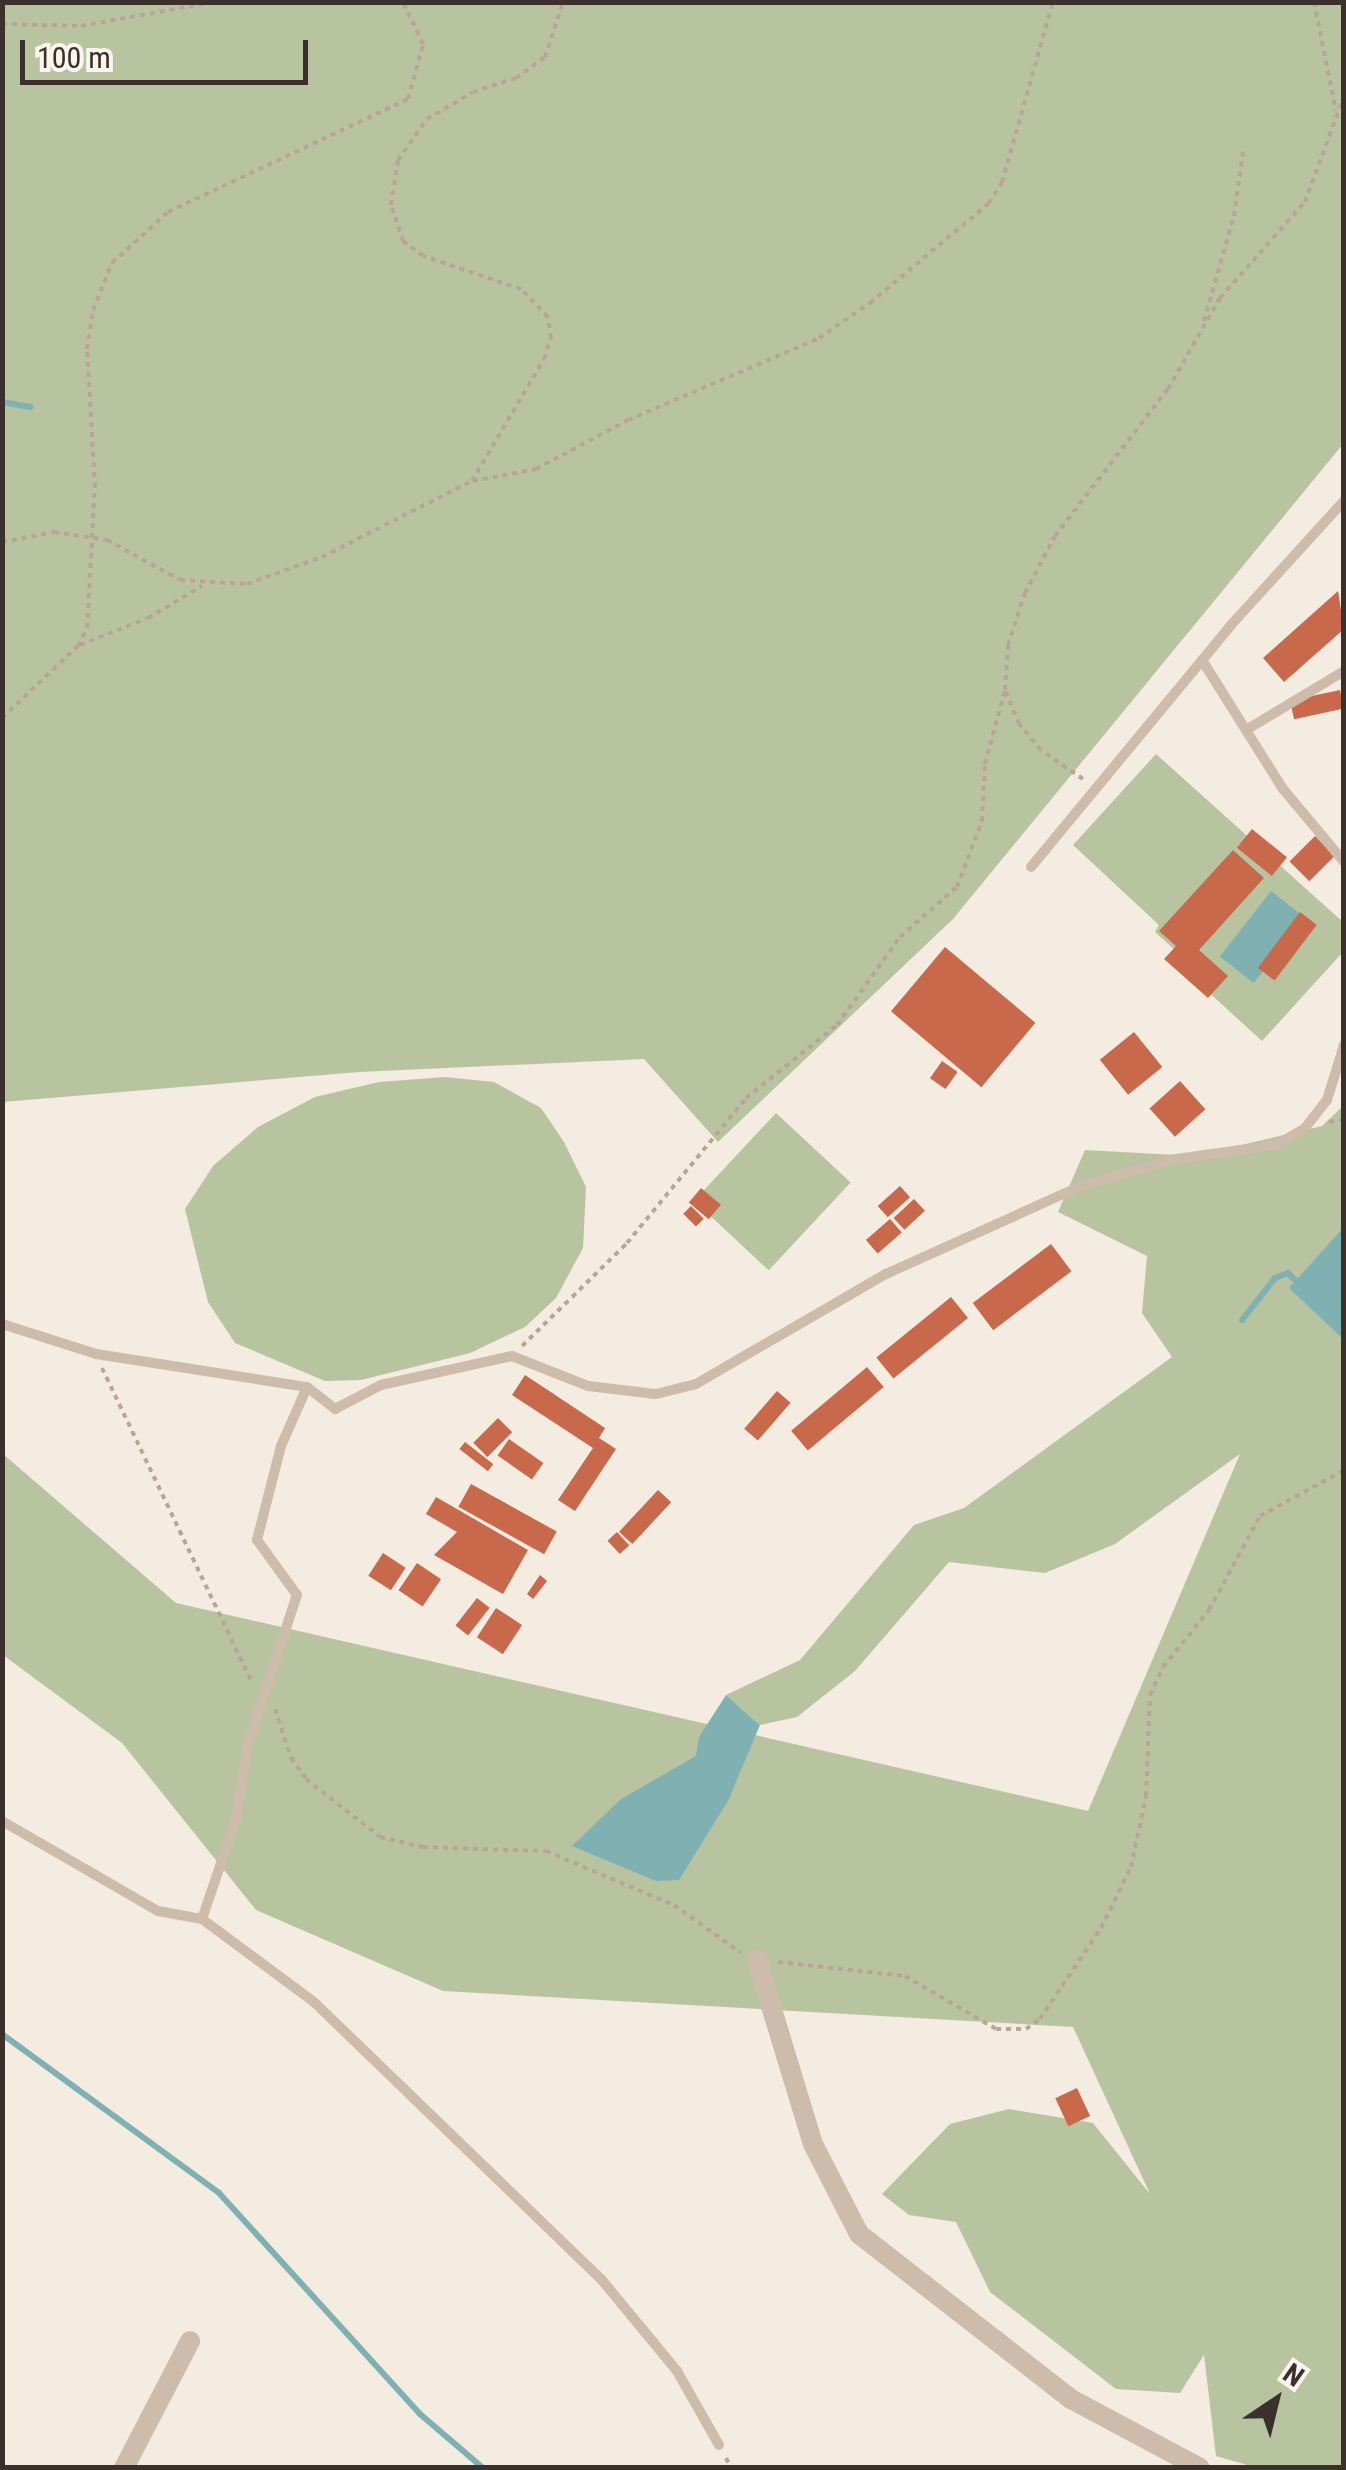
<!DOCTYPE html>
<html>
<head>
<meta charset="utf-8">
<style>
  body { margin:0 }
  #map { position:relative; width:1346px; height:2470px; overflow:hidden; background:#f4ebe1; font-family:"Roboto Condensed",sans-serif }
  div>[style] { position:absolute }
  .green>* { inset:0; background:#b8c4a0; transform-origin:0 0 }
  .water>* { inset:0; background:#7fb0b2; transform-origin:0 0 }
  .stream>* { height:6px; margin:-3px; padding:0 3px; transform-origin:3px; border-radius:3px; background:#7fb0b2 }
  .building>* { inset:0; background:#c8694b; transform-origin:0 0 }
  .path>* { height:4px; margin-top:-2px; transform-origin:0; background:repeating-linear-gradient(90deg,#b9a596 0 5px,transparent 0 10px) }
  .service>* { height:10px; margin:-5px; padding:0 5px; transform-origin:5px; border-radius:5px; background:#cdbbac }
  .minor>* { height:20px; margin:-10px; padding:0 10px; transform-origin:10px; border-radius:10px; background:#cdbbac }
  span { translate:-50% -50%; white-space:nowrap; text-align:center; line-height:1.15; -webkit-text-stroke:8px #fbf5ee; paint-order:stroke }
  .frame { position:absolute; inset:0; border:5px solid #3b302b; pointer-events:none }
  .north { position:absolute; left:1226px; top:2350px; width:100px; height:100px; -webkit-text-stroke:8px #fbf5ee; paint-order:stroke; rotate:35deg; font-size:28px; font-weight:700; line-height:40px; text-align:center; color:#3b302b }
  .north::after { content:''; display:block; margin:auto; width:35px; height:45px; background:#3b302b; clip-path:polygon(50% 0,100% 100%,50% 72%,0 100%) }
  .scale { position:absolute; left:20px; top:40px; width:288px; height:45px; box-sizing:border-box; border:5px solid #3b302b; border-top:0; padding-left:12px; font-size:30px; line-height:35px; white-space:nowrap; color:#3b302b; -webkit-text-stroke:8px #fbf5ee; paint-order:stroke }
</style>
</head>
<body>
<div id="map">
  <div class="green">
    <div style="clip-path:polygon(2px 3px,1343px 3px,1343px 444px,953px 919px,718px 1142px,644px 1059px,359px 1072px,3px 1102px)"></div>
    <div style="clip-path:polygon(1156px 754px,1343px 922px,1343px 952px,1262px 1041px,1181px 967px,1186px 960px,1155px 932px,1159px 925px,1073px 845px)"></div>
    <div style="clip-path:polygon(445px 1077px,494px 1082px,541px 1108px,564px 1142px,586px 1187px,583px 1248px,556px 1298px,525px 1327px,470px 1353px,361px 1380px,325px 1381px,235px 1343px,208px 1302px,185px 1209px,213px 1166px,258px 1127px,315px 1097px,379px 1082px)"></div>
    <div style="clip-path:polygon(1343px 1106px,1343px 2467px,1254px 2467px,1216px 2456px,1204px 2355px,1180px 2393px,1116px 2389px,990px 2292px,956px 2222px,909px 2215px,882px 2194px,950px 2124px,1009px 2109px,1093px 2123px,1150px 2194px,1073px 2027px,443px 1991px,256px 1910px,122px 1743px,3px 1655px,3px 1454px,176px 1603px,1088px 1811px,1240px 1454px,1115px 1544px,1045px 1573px,949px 1562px,855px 1671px,797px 1717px,760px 1725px,726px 1695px,800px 1660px,914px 1525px,964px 1508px,1172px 1357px,1142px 1313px,1147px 1256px,1058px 1212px,1085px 1150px,1195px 1156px,1322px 1126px)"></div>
    <div style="left:776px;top:1113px;width:102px;height:120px;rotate:43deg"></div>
  </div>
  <div class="water">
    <div style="left:1271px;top:891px;width:43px;height:83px;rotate:38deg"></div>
    <div style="clip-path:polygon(1343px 1228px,1343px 1339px,1289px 1288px)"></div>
    <div style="clip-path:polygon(726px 1695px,760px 1725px,728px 1801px,679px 1880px,656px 1881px,572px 1846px,621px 1799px,696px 1756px,699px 1737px)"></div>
  </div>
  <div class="stream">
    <div style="left:2px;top:402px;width:29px;rotate:10deg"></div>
    <div style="left:1242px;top:1320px;width:53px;rotate:-51.8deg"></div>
    <div style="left:1275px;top:1278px;width:14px;rotate:-21deg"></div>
    <div style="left:1288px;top:1273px;width:10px;rotate:45deg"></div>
    <div style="left:2px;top:2034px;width:269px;rotate:36.2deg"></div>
    <div style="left:219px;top:2193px;width:299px;rotate:47.7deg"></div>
    <div style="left:420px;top:2414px;width:83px;rotate:40.6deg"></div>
  </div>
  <div class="building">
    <div style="clip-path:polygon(1338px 591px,1344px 629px,1284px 682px,1263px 658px)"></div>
    <div style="left:1340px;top:690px;width:19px;height:51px;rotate:78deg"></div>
    <div style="left:1252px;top:829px;width:45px;height:24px;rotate:39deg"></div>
    <div style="left:1315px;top:836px;width:28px;height:36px;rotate:45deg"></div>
    <div style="clip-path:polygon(1233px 850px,1264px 878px,1199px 950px,1228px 976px,1208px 998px,1164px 959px,1176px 946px,1159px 931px)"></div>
    <div style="left:1300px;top:912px;width:21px;height:70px;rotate:37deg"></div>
    <div style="left:945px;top:947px;width:118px;height:84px;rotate:40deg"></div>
    <div style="left:1134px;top:1032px;width:45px;height:44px;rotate:51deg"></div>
    <div style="left:942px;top:1061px;width:19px;height:21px;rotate:35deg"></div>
    <div style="left:1180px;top:1081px;width:38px;height:41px;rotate:48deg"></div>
    <div style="left:900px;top:1186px;width:15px;height:30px;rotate:48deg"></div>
    <div style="left:701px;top:1188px;width:26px;height:19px;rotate:40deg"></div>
    <div style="left:914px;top:1199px;width:16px;height:28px;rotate:47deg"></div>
    <div style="left:691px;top:1206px;width:18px;height:11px;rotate:45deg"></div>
    <div style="left:890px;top:1219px;width:18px;height:32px;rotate:49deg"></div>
    <div style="left:1051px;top:1244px;width:34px;height:98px;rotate:53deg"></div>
    <div style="left:951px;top:1297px;width:27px;height:96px;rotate:51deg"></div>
    <div style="left:867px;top:1367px;width:26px;height:99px;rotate:50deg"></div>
    <div style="clip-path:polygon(525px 1375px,605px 1428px,599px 1438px,616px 1449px,575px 1511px,558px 1500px,593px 1448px,512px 1395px)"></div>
    <div style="left:777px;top:1391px;width:18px;height:50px;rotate:41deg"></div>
    <div style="left:498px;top:1418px;width:20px;height:35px;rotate:45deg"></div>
    <div style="left:509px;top:1439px;width:42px;height:20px;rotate:35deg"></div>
    <div style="left:465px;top:1442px;width:36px;height:9px;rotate:38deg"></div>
    <div style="left:471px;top:1484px;width:98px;height:26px;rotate:29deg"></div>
    <div style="left:658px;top:1490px;width:18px;height:57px;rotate:43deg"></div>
    <div style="clip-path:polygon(436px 1497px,528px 1550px,503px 1594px,434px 1555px,457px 1532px,426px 1514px)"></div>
    <div style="left:617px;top:1532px;width:18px;height:13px;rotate:47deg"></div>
    <div style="left:383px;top:1553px;width:27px;height:27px;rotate:33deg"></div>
    <div style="left:417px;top:1563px;width:29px;height:33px;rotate:34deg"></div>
    <div style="clip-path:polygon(540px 1575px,547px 1581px,533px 1599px,527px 1594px)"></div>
    <div style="left:477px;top:1598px;width:16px;height:35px;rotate:38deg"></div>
    <div style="left:496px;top:1608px;width:31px;height:35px;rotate:33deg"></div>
    <div style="left:1077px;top:2088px;width:31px;height:24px;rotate:65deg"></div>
  </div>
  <div class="path">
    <div style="left:1314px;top:2px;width:111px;rotate:78.6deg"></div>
    <div style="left:2px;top:24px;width:79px;rotate:1.5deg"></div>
    <div style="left:81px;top:26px;width:134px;rotate:-10.3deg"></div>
    <div style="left:1204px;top:321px;width:109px;rotate:-74.1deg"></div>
    <div style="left:1234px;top:216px;width:66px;rotate:-82.1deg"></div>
    <div style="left:473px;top:481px;width:64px;rotate:-10.8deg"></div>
    <div style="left:536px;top:469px;width:104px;rotate:-28deg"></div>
    <div style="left:628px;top:420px;width:208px;rotate:-23.2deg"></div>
    <div style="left:819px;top:338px;width:62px;rotate:-34.5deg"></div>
    <div style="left:870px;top:303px;width:155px;rotate:-40deg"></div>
    <div style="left:989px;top:203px;width:25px;rotate:-58deg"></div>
    <div style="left:1002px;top:182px;width:187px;rotate:-74.2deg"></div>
    <div style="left:2px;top:542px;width:53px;rotate:-10.9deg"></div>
    <div style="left:54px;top:532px;width:54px;rotate:8.6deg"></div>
    <div style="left:107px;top:540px;width:83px;rotate:28.7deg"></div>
    <div style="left:180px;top:580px;width:67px;rotate:3.4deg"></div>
    <div style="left:247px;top:584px;width:80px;rotate:-19.8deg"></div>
    <div style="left:322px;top:557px;width:168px;rotate:-26.9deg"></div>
    <div style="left:472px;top:481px;width:142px;rotate:-59.5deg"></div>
    <div style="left:544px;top:359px;width:22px;rotate:-72deg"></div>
    <div style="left:551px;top:338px;width:21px;rotate:-98deg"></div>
    <div style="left:548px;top:317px;width:39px;rotate:-134deg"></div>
    <div style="left:521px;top:289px;width:103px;rotate:-161.4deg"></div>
    <div style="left:423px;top:256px;width:25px;rotate:-143deg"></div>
    <div style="left:403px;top:241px;width:38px;rotate:-108deg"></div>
    <div style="left:391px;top:205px;width:46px;rotate:-81.2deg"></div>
    <div style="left:398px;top:160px;width:50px;rotate:-54.7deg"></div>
    <div style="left:427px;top:119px;width:53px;rotate:-30.4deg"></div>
    <div style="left:473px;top:92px;width:45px;rotate:-18deg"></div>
    <div style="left:516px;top:78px;width:36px;rotate:-36deg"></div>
    <div style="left:545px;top:57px;width:58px;rotate:-71.9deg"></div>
    <div style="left:80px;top:645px;width:73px;rotate:-21.7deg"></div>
    <div style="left:148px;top:618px;width:63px;rotate:-30.7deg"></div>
    <div style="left:2px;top:718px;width:105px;rotate:-43.5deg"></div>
    <div style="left:78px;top:646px;width:20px;rotate:-63deg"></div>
    <div style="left:87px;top:628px;width:141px;rotate:-86.8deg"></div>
    <div style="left:95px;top:487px;width:138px;rotate:-93.3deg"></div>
    <div style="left:87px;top:349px;width:39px;rotate:-81deg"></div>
    <div style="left:93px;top:310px;width:51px;rotate:-68deg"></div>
    <div style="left:112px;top:263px;width:76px;rotate:-42.3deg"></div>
    <div style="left:168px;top:212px;width:265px;rotate:-25.2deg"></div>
    <div style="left:408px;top:99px;width:57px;rotate:-74.7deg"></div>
    <div style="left:423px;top:44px;width:47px;rotate:-115.5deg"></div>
    <div style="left:1083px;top:779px;width:51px;rotate:-145.4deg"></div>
    <div style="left:1041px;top:750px;width:34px;rotate:-130deg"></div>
    <div style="left:1019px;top:724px;width:37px;rotate:-112deg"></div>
    <div style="left:1005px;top:690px;width:45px;rotate:-86.2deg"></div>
    <div style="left:1008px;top:645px;width:55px;rotate:-71.9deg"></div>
    <div style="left:1025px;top:593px;width:64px;rotate:-62.2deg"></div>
    <div style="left:1055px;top:536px;width:185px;rotate:-52.5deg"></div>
    <div style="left:1168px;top:389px;width:105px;rotate:-60.3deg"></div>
    <div style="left:1220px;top:298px;width:128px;rotate:-48.5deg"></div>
    <div style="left:1305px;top:202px;width:113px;rotate:-69.8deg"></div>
    <div style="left:1329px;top:1122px;width:15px;rotate:-11deg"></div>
    <div style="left:522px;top:1346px;width:147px;rotate:-44.4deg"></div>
    <div style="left:627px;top:1243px;width:188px;rotate:-50.6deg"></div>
    <div style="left:746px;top:1098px;width:117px;rotate:-38.7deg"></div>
    <div style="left:837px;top:1025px;width:108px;rotate:-54.4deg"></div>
    <div style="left:900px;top:937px;width:76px;rotate:-41.3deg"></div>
    <div style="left:957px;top:887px;width:71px;rotate:-69.3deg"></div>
    <div style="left:982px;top:821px;width:57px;rotate:-87deg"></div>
    <div style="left:985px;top:764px;width:77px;rotate:-74.9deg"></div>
    <div style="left:102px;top:1368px;width:350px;rotate:64.5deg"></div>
    <div style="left:275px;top:1709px;width:52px;rotate:71.9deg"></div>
    <div style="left:291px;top:1758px;width:26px;rotate:54deg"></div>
    <div style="left:306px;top:1779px;width:94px;rotate:38.1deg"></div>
    <div style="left:380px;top:1837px;width:44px;rotate:13.1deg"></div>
    <div style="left:423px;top:1847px;width:123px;rotate:1.9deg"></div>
    <div style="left:546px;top:1851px;width:139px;rotate:22.9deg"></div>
    <div style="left:674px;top:1905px;width:82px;rotate:35.6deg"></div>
    <div style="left:778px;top:1962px;width:128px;rotate:6.3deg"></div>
    <div style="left:905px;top:1976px;width:105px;rotate:30.2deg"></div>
    <div style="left:996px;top:2029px;width:30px"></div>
    <div style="left:1026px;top:2029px;width:17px;rotate:-36deg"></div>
    <div style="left:1040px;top:2019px;width:110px;rotate:-56.2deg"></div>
    <div style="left:1101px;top:1928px;width:68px;rotate:-63.8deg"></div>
    <div style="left:1131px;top:1867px;width:73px;rotate:-78.1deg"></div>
    <div style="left:1146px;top:1796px;width:101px;rotate:-87.7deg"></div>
    <div style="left:1150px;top:1695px;width:31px;rotate:-65deg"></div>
    <div style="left:1163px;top:1667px;width:73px;rotate:-51.1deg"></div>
    <div style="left:1209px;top:1610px;width:107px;rotate:-61.5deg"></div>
    <div style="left:1260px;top:1516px;width:96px;rotate:-28.7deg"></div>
    <div style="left:726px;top:2458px;width:11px;rotate:63deg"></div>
  </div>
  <div class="service">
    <div style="left:1202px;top:660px;width:152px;rotate:57.9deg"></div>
    <div style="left:1283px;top:789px;width:95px;rotate:50.1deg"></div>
    <div style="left:1246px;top:730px;width:114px;rotate:-31deg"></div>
    <div style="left:1031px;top:867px;width:314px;rotate:-50.4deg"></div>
    <div style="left:1231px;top:625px;width:168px;rotate:-47.7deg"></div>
    <div style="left:2px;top:1324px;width:99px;rotate:17.7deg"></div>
    <div style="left:96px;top:1354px;width:214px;rotate:8.9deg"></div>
    <div style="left:307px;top:1387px;width:36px;rotate:38deg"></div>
    <div style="left:335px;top:1409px;width:52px;rotate:-27.6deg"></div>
    <div style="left:381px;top:1385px;width:134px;rotate:-12.5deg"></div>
    <div style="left:512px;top:1356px;width:82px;rotate:21.5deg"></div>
    <div style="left:588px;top:1386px;width:68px;rotate:6.7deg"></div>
    <div style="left:656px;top:1394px;width:41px;rotate:-14deg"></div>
    <div style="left:696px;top:1384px;width:220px;rotate:-30.1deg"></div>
    <div style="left:886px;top:1274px;width:212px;rotate:-24.3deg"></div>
    <div style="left:1079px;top:1187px;width:94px;rotate:-16.7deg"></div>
    <div style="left:1169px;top:1160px;width:108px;rotate:-8deg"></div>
    <div style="left:1276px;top:1145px;width:34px;rotate:-30deg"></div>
    <div style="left:1305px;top:1128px;width:36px;rotate:-52deg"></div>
    <div style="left:1327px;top:1100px;width:58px;rotate:-72.8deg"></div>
    <div style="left:2px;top:1821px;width:180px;rotate:30deg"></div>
    <div style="left:158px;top:1911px;width:45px;rotate:10.3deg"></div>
    <div style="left:202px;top:1919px;width:139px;rotate:36.5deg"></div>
    <div style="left:314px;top:2002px;width:399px;rotate:44deg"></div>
    <div style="left:601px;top:2279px;width:119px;rotate:50.4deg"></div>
    <div style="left:677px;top:2371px;width:85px;rotate:60.4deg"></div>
    <div style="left:202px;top:1919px;width:106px;rotate:-71.2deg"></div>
    <div style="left:236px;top:1819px;width:77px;rotate:-81deg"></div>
    <div style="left:248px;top:1743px;width:156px;rotate:-71.7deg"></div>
    <div style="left:297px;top:1595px;width:68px;rotate:-126deg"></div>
    <div style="left:257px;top:1540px;width:97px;rotate:-75.7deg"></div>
    <div style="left:281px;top:1446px;width:64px;rotate:-66.2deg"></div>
  </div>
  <div class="minor">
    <div style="left:757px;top:1960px;width:192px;rotate:73.1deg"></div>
    <div style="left:813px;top:2144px;width:101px;rotate:62.9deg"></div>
    <div style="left:859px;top:2234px;width:269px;rotate:37.9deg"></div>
    <div style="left:1071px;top:2399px;width:146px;rotate:28.1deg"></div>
    <div style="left:124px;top:2468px;width:143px;rotate:-62.5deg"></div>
  </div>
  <div class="frame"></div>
  <div class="north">N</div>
  <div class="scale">100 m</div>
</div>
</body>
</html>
